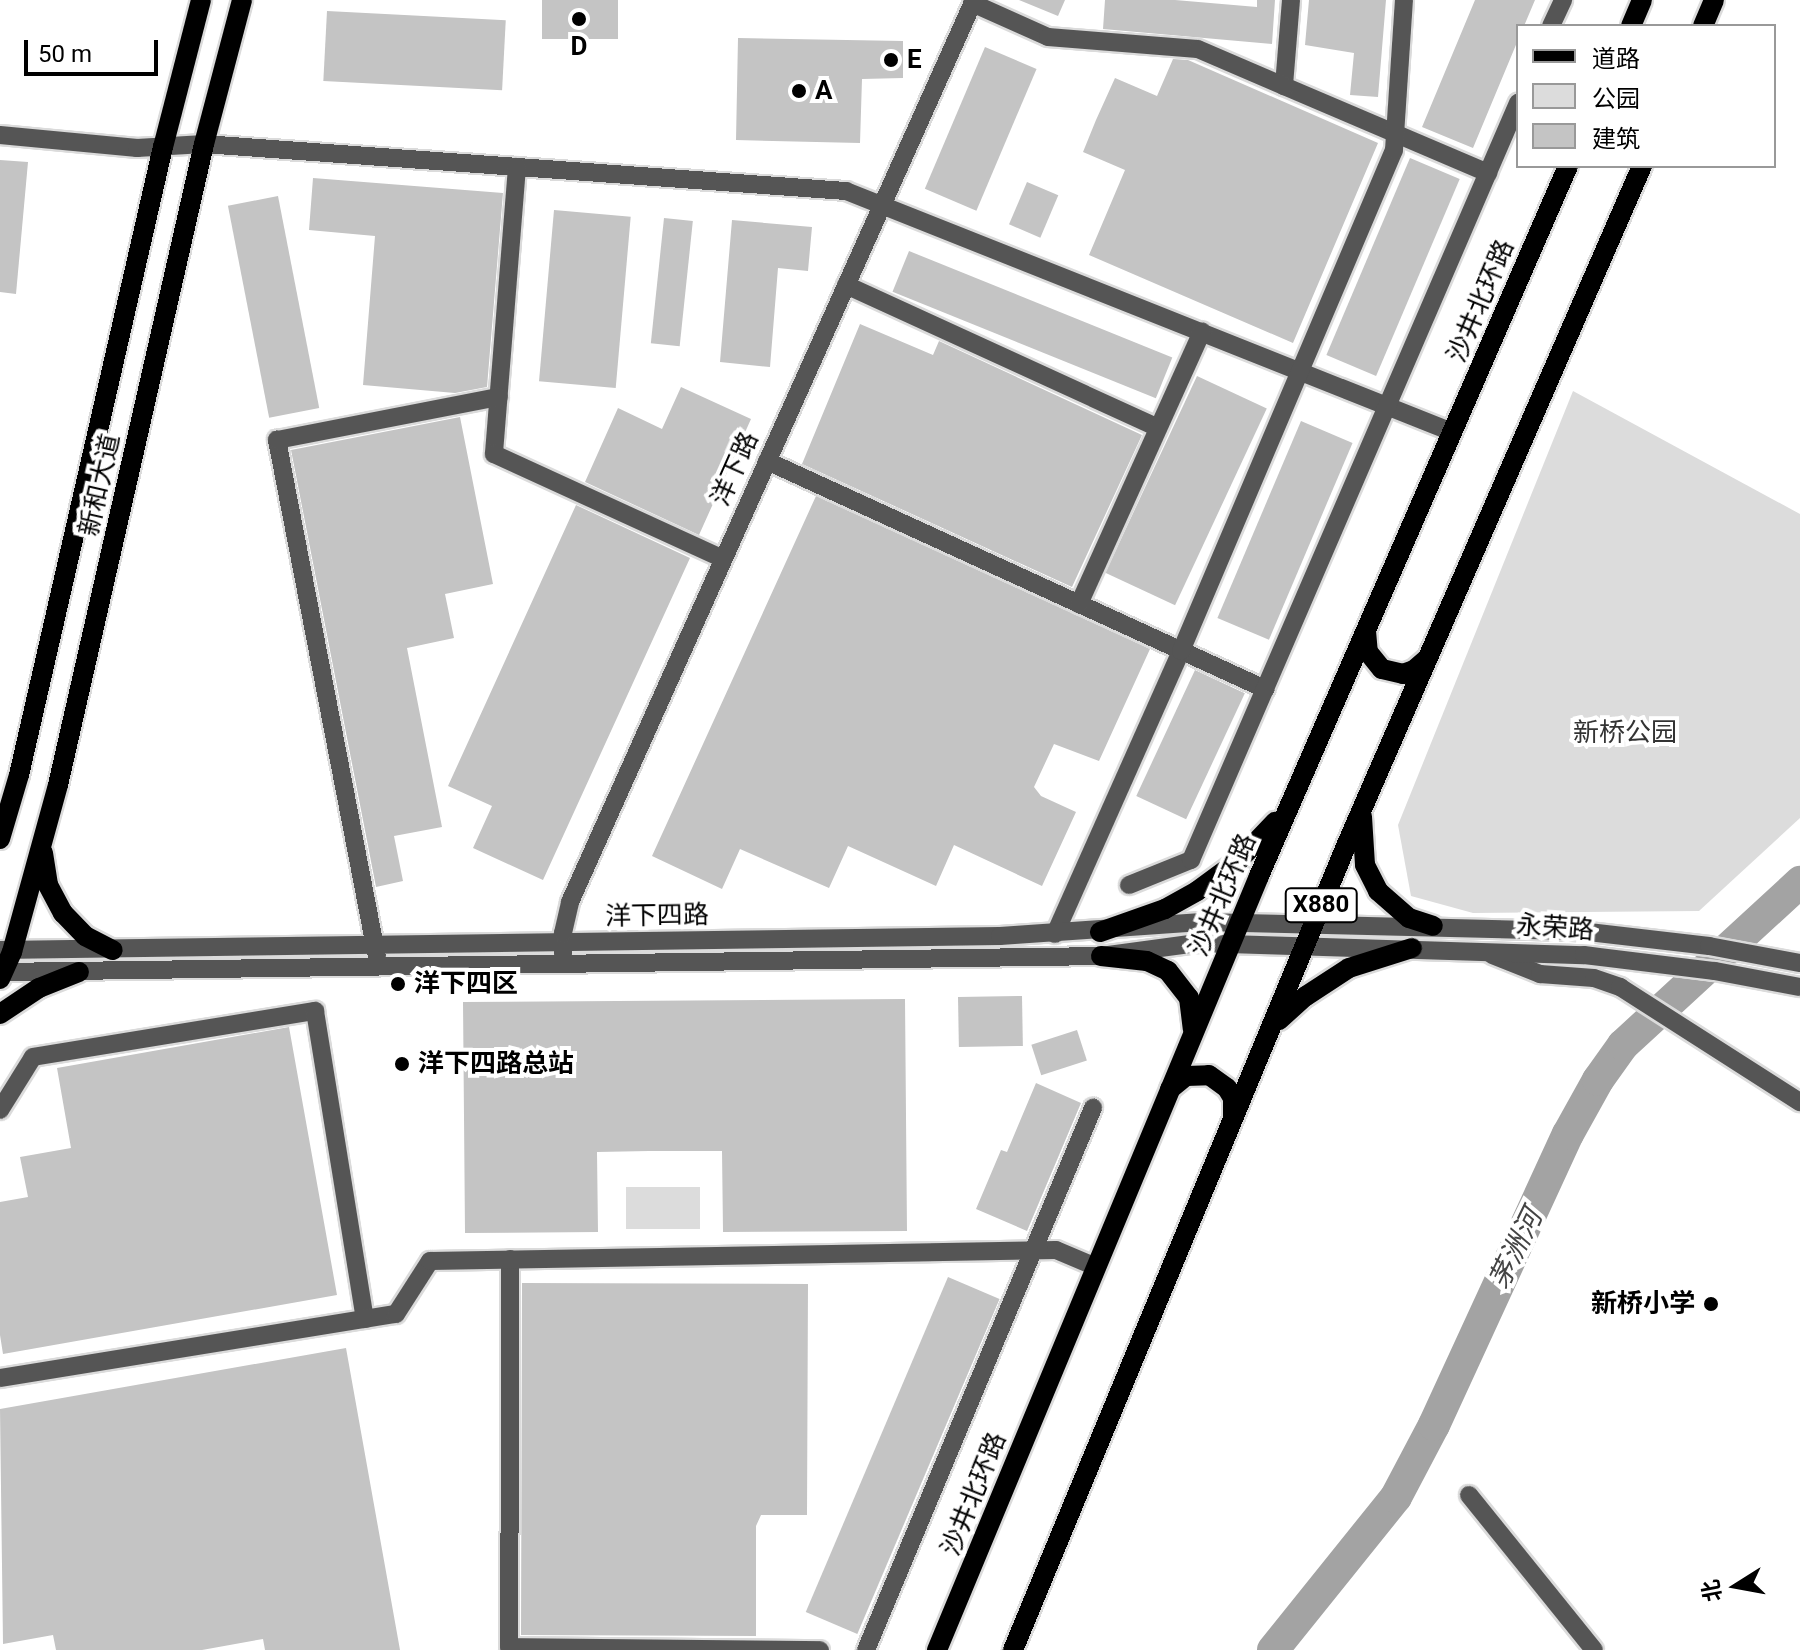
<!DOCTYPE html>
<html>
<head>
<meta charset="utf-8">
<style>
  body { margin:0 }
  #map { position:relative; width:1800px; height:1650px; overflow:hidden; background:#fff; font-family:Roboto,"Noto Sans SC",sans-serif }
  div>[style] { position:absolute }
  .green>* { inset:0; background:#dcdcdc; transform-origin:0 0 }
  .river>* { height:32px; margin:-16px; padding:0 16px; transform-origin:16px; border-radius:16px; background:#a3a3a3 }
  .building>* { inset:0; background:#c4c4c4; transform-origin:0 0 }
  .roads { filter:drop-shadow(2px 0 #dbdbdb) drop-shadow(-2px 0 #dbdbdb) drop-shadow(0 2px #dbdbdb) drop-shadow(0 -2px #dbdbdb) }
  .minor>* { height:18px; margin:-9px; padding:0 9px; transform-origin:9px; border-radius:9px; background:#555 }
  .major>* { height:20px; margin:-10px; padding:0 10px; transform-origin:10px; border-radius:10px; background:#000 }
  .dots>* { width:22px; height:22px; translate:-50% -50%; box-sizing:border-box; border:4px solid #fff; border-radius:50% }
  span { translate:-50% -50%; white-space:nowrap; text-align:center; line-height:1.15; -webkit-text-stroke:8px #fff; paint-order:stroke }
  .shield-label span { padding:2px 6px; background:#fff; border:2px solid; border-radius:6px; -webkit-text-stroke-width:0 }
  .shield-label { font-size:24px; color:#000; font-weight:700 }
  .poi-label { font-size:26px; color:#000; font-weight:700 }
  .left { translate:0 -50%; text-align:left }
  .right { translate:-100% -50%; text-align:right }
  .street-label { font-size:26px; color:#000 }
  .park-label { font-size:26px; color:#333 }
  .water-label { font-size:28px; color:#444; font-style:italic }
  .legend { position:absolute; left:1516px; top:24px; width:260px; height:144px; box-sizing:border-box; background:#fff; border:2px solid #999; margin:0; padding:10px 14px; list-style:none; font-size:24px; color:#000 }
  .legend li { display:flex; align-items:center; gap:16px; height:40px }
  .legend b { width:40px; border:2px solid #999 }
  .north { position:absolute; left:1696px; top:1546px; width:80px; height:80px; -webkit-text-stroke:6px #fff; paint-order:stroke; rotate:259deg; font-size:22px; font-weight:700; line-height:32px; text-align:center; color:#000 }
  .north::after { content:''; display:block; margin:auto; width:28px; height:36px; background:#000; clip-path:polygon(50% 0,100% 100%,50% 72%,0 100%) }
  .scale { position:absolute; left:24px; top:40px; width:134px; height:36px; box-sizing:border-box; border:4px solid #000; border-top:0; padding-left:10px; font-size:24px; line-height:28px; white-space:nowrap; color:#000; -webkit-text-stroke:6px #fff; paint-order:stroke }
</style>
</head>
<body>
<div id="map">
  <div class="green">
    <div style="clip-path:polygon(1573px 391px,1800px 514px,1800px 818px,1699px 911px,1473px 913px,1411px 896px,1398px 825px)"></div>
    <div style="left:626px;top:1187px;width:74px;height:42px"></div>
  </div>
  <div class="river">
    <div style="left:1273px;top:1650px;width:196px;rotate:-51.2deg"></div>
    <div style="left:1396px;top:1497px;width:81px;rotate:-62.2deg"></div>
    <div style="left:1434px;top:1425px;width:320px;rotate:-65.3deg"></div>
    <div style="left:1568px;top:1134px;width:62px;rotate:-60.9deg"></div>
    <div style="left:1598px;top:1080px;width:43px;rotate:-54.5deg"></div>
    <div style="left:1623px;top:1045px;width:241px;rotate:-42.6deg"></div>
  </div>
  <div class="building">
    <div style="left:542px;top:0;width:76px;height:39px"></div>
    <div style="clip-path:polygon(1019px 0,1065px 0,1058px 16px)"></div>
    <div style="clip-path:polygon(1105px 0,1175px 0,1257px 7px,1257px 0,1275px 0,1272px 44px,1103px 29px)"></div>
    <div style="clip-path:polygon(1309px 0,1386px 0,1378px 97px,1350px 95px,1354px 53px,1305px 45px)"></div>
    <div style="clip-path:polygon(1475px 0,1535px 0,1524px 26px,1518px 26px,1518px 40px,1473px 148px,1422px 127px)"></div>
    <div style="left:327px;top:11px;width:179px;height:70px;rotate:3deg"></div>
    <div style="clip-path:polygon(738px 38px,903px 41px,903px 78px,862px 79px,860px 143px,736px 140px)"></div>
    <div style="left:985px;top:47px;width:56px;height:154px;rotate:23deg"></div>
    <div style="clip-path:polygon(1173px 59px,1188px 60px,1378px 143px,1293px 343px,1089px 255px,1125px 170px,1083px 152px,1096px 120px,1115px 78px,1157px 96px)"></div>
    <div style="left:1410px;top:158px;width:54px;height:214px;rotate:23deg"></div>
    <div style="clip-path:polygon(0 160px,28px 162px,16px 294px,0 292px)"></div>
    <div style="clip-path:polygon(313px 178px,503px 193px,487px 387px,455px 393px,363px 385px,375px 236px,309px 230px)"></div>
    <div style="left:1027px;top:182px;width:34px;height:46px;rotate:23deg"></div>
    <div style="left:278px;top:196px;width:216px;height:51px;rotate:79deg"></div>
    <div style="left:554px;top:210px;width:77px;height:172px;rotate:5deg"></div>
    <div style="left:664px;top:218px;width:29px;height:126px;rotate:6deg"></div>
    <div style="clip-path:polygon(732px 220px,812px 227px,808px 271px,778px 268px,770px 367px,720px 362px)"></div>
    <div style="left:909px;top:251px;width:284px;height:44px;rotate:22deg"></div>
    <div style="clip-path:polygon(860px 324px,933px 355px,939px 341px,1142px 435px,1072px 587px,802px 464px)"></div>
    <div style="left:1197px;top:376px;width:77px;height:217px;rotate:25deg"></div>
    <div style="clip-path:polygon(681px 387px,751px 419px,699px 535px,585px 482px,618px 408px,662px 429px)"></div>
    <div style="clip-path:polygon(460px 417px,493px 584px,445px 594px,454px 638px,407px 648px,442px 827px,394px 836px,403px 881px,376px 887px,291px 450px)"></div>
    <div style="left:1301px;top:421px;width:56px;height:214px;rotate:23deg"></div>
    <div style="clip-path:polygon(816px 496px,1150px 649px,1099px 761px,1054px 744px,1034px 787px,1041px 796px,1076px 812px,1042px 886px,954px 845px,936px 886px,848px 846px,829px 888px,740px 849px,722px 889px,652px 856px)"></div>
    <div style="clip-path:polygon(576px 505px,690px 558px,543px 880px,473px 848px,492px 806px,448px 786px)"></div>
    <div style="left:1195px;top:670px;width:55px;height:139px;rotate:25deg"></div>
    <div style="left:1022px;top:996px;width:50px;height:64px;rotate:89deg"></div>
    <div style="clip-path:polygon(905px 999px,907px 1231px,723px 1232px,722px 1151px,649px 1151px,597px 1152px,598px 1232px,465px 1233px,463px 1002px)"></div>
    <div style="clip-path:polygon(289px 1027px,337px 1295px,3px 1354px,0 1335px,0 1202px,28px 1197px,20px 1157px,71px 1148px,57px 1068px)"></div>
    <div style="left:1077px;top:1030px;width:32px;height:48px;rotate:72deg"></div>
    <div style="clip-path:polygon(1036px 1083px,1081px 1103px,1027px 1231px,976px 1209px,1001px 1150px,1007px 1152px)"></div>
    <div style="left:948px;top:1277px;width:56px;height:364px;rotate:23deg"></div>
    <div style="clip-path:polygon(522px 1283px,808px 1284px,807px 1515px,761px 1515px,756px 1526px,756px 1636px,521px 1635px)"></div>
    <div style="clip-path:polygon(346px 1348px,400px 1650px,265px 1650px,263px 1639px,202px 1650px,56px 1650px,53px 1635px,3px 1644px,0 1409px)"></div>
  </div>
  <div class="roads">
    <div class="minor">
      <div style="left:1291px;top:0;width:86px;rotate:94.7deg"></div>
      <div style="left:1284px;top:86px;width:222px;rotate:23.1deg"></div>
      <div style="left:972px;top:3px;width:83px;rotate:24.1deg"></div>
      <div style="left:1048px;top:37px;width:150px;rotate:4.6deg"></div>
      <div style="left:1198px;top:49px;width:94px;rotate:23.3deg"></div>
      <div style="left:1551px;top:26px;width:29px;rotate:-65deg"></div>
      <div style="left:0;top:135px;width:138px;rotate:5.4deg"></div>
      <div style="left:137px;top:148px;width:67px;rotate:-3.4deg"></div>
      <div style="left:204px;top:144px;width:644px;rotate:4.19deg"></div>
      <div style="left:846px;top:191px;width:652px;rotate:21.69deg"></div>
      <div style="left:517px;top:167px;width:288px;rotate:94.6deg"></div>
      <div style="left:494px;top:454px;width:252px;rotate:24.6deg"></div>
      <div style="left:846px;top:285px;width:343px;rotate:24.6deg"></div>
      <div style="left:767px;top:461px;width:548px;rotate:24.6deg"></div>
      <div style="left:1079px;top:604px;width:299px;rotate:-65.7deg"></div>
      <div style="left:1129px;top:885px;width:67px;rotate:-22deg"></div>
      <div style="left:1191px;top:860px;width:825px;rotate:-66.64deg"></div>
      <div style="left:1055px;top:934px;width:310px;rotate:-66deg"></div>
      <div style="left:1181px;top:651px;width:544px;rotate:-66.97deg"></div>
      <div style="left:1394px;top:150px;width:150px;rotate:-86.2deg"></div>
      <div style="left:0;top:950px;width:1000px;rotate:-0.8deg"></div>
      <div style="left:1000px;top:936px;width:202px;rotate:-4deg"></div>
      <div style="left:1202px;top:922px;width:378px;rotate:1.4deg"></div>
      <div style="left:1580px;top:931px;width:130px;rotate:6.6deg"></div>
      <div style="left:1709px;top:946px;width:93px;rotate:10.6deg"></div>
      <div style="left:563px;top:954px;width:21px;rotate:-90deg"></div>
      <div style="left:563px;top:933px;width:32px;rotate:-77deg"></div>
      <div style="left:570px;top:902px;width:988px;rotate:-65.87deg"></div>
      <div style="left:1492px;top:955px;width:52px;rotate:21.6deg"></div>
      <div style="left:1540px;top:974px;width:54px;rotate:4.2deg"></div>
      <div style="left:1594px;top:978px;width:28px;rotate:19deg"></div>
      <div style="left:1620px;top:987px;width:214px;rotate:32.6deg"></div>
      <div style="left:377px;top:957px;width:527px;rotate:-100.95deg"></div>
      <div style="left:277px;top:440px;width:226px;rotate:-11deg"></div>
      <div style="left:0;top:972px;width:1101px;rotate:-0.83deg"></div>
      <div style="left:1101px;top:956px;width:97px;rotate:-7.7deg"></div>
      <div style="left:1197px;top:943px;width:387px;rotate:1.8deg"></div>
      <div style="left:1584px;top:955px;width:132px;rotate:7deg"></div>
      <div style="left:1715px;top:971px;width:86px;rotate:10.7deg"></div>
      <div style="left:0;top:1110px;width:62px;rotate:-58.1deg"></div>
      <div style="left:33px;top:1057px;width:286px;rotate:-9.3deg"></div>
      <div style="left:315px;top:1011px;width:312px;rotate:80.8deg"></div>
      <div style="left:510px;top:1259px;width:388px;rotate:90.1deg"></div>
      <div style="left:509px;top:1647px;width:311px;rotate:0.6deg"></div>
      <div style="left:0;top:1378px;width:401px;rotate:-9.2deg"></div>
      <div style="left:396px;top:1314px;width:63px;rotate:-57.3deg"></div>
      <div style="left:430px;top:1261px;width:626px;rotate:-1.01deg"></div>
      <div style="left:1056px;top:1250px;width:43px;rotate:23deg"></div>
      <div style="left:1469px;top:1495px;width:199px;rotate:51.1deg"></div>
      <div style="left:866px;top:1650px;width:588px;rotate:-67.28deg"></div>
    </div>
    <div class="major">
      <div style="left:1631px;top:26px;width:28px;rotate:-67deg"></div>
      <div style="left:1703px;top:26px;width:28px;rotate:-67deg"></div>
      <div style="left:1366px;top:631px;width:21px;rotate:85deg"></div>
      <div style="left:1368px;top:652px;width:22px;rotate:51deg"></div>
      <div style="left:1382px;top:669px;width:22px;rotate:13deg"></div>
      <div style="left:1403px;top:674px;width:12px;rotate:-20deg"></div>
      <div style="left:1414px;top:670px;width:18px;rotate:-41deg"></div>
      <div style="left:1362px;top:817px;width:48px;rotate:86.4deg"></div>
      <div style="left:1365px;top:865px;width:29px;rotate:63deg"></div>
      <div style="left:1378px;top:891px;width:41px;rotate:41.1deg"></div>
      <div style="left:1409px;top:918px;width:25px;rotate:18deg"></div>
      <div style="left:0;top:839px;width:67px;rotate:-73.5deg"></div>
      <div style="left:19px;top:775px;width:644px;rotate:-77.09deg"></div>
      <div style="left:163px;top:147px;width:152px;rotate:-75.5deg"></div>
      <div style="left:43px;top:853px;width:32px;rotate:81deg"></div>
      <div style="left:48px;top:885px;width:32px;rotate:62deg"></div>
      <div style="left:63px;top:913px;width:32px;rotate:46deg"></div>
      <div style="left:85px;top:936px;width:31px;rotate:27deg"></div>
      <div style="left:1100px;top:932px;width:69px;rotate:-19.5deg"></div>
      <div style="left:1165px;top:909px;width:37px;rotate:-29deg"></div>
      <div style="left:1197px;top:891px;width:51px;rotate:-36.2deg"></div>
      <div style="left:1238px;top:861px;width:54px;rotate:-46.5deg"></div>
      <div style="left:1101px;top:956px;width:46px;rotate:6.2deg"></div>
      <div style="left:1147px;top:961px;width:23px;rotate:25deg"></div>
      <div style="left:1168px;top:971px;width:34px;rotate:52deg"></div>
      <div style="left:1189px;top:998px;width:31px;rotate:83deg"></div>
      <div style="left:0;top:979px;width:30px;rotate:-66deg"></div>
      <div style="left:12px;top:952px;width:173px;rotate:-74.6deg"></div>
      <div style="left:58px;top:785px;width:657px;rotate:-77.17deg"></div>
      <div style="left:204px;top:144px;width:149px;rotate:-75.2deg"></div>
      <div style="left:0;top:1014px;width:47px;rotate:-33.7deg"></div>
      <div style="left:39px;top:988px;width:43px;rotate:-21.8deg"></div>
      <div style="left:1279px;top:1020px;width:36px;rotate:-42deg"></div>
      <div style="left:1306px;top:996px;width:51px;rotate:-33.1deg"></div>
      <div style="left:1349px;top:968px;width:66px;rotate:-17.6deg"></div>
      <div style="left:1170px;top:1089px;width:21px;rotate:-39deg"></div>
      <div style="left:1186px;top:1076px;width:23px;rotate:-2deg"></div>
      <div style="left:1209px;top:1075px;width:22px;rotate:36deg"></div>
      <div style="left:1227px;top:1088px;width:12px;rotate:59deg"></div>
      <div style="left:1233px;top:1098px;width:18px;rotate:90deg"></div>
      <div style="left:937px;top:1650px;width:838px;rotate:-67.41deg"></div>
      <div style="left:1259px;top:876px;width:774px;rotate:-66.48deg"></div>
      <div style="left:1013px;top:1650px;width:870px;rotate:-67.5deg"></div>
      <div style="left:1346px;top:846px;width:742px;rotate:-66.48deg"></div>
    </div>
  </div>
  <div class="dots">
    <div style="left:579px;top:19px;background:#000"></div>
    <div style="left:891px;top:60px;background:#000"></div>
    <div style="left:799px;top:91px;background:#000"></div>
    <div style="left:398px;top:984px;background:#000"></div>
    <div style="left:402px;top:1064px;background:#000"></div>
    <div style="left:1711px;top:1304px;background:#000"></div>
  </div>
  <div class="shield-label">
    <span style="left:1321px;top:905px">X880</span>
  </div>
  <div class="poi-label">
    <span style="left:579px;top:47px">D</span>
    <span class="left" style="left:907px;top:60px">E</span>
    <span class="left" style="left:815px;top:91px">A</span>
    <span class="left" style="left:414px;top:984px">洋下四区</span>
    <span class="left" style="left:418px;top:1064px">洋下四路总站</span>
    <span class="right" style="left:1695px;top:1304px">新桥小学</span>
  </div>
  <div class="street-label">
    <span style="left:1481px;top:301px;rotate:-67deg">沙井北环路</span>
    <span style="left:735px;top:469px;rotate:-66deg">洋下路</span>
    <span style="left:100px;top:485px;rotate:-77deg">新和大道</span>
    <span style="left:1223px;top:895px;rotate:-67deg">沙井北环路</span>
    <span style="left:657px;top:916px;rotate:-1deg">洋下四路</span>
    <span style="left:1555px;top:928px;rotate:4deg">永荣路</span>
    <span style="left:974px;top:1494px;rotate:-68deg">沙井北环路</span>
  </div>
  <div class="park-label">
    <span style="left:1625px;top:733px">新桥公园</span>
  </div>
  <div class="water-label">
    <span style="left:1516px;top:1249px;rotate:-64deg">茅洲河</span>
  </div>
  <ul class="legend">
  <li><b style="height:10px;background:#000"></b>道路</li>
  <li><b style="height:22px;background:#dcdcdc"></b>公园</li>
  <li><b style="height:22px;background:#c4c4c4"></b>建筑</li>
  </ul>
  <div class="north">北</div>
  <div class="scale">50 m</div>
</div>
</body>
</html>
